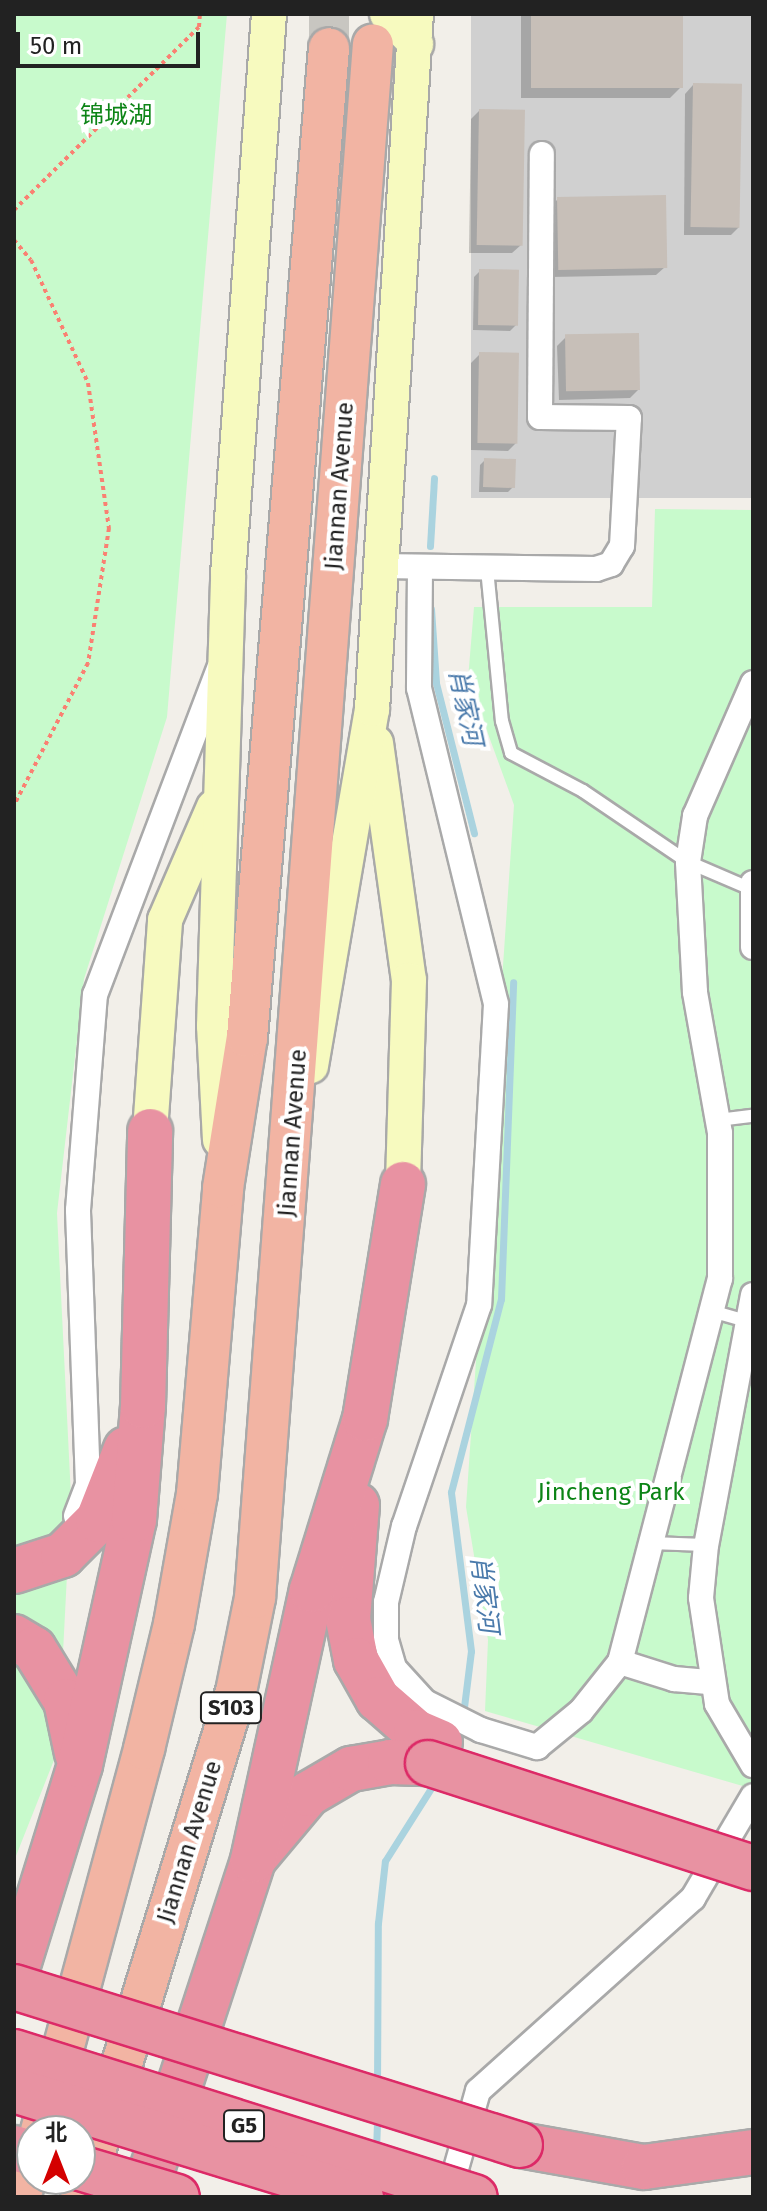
<!DOCTYPE html>
<html>
<head>
<meta charset="utf-8">
<style>
  body { margin:0 }
  #map { position:relative; width:767px; height:2211px; overflow:hidden; background:#f2efe9; font-family:"Fira Sans","Noto Sans SC",sans-serif }
  div>[style] { position:absolute }
  .religious>* { inset:0; background:#d0d0d0; transform-origin:0 0 }
  .park>* { inset:0; background:#c8facc }
  .shadow>* { inset:0; background:#0003 }
  .stream>* { height:7px; margin:-3.5px; padding:0 3.5px; transform-origin:3.5px; border-radius:3.5px; background:#aad3df }
  .building>* { inset:0; background:#c7bfb8; transform-origin:0 0 }
  .trunk-tunnel>* { height:40px; margin-top:-20px; transform-origin:0; background:repeating-linear-gradient(90deg,#c8c6c1 0 40px,transparent 0 60px) }
  .path>* { height:4px; margin-top:-2px; transform-origin:0; background:repeating-linear-gradient(90deg,#fa8072 0 4px,transparent 0 8px) }
  .roads { filter:drop-shadow(2px 0 #a9a9a9) drop-shadow(-2px 0 #a9a9a9) drop-shadow(0 2px #a9a9a9) drop-shadow(0 -2px #a9a9a9) }
  .service>* { height:12px; margin:-6px; padding:0 6px; transform-origin:6px; border-radius:6px; background:#fff }
  .minor>* { height:24px; margin:-12px; padding:0 12px; transform-origin:12px; border-radius:12px; background:#fff }
  .secondary>* { height:34px; margin:-17px; padding:0 17px; transform-origin:17px; border-radius:17px; background:#f7fabf }
  .trunk>* { height:40px; margin:-20px; padding:0 20px; transform-origin:20px; border-radius:20px; background:#f2b4a3 }
  .motorway>* { height:44px; margin:-22px; padding:0 22px; transform-origin:22px; border-radius:22px; background:#e892a2 }
  .bridges { filter:drop-shadow(2px 0 #dc2a67) drop-shadow(-2px 0 #dc2a67) drop-shadow(0 2px #dc2a67) drop-shadow(0 -2px #dc2a67) }
  .motorway-bridge>* { height:44px; margin:-22px; padding:0 22px; transform-origin:22px; border-radius:22px; background:#e892a2 }
  span { translate:-50% -50%; white-space:nowrap; text-align:center; line-height:1.15; -webkit-text-stroke:8px #fff; paint-order:stroke }
  .shield-label span { padding:2px 6px; background:#fff; border:2px solid; border-radius:6px; -webkit-text-stroke-width:0 }
  .shield-label { font-size:22px; color:#222; font-weight:700 }
  .park-label { font-size:24px; color:#0c8416 }
  .street-label { font-size:24px; color:#222 }
  .water-label { font-size:26px; color:#4a7aab; font-style:italic }
  .frame { position:absolute; inset:0; border:16px solid #222; pointer-events:none }
  .north { position:absolute; left:16px; top:2115px; width:80px; height:80px; box-sizing:border-box; background:#fff; border:2px solid #a7a7a7; border-radius:50%; rotate:0deg; font-size:22px; font-weight:700; line-height:32px; text-align:center; color:#222 }
  .north::after { content:''; display:block; margin:auto; width:28px; height:36px; background:#d40000; clip-path:polygon(50% 0,100% 100%,50% 72%,0 100%) }
  .scale { position:absolute; left:16px; top:32px; width:184px; height:36px; box-sizing:border-box; border:4px solid #222; border-top:0; padding-left:10px; font-size:24px; line-height:28px; white-space:nowrap; color:#222; -webkit-text-stroke:6px #fff; paint-order:stroke }
</style>
</head>
<body>
<div id="map">
  <div class="religious">
    <div style="left:471px;top:14px;width:282px;height:484px"></div>
  </div>
  <div class="park">
    <div style="clip-path:polygon(14px 14px,227px 14px,167px 717px,84px 979px,57px 1213px,71px 1497px,58px 1750px,14px 1861px)"></div>
    <div style="clip-path:polygon(655px 509px,753px 510px,753px 1789px,485px 1711px,488px 1640px,466px 1507px,514px 805px,468px 679px,474px 607px,652px 607px)"></div>
  </div>
  <div class="shadow">
    <div style="clip-path:polygon(521px 14px,681px 14px,681px 87px,670px 98px,521px 98px)"></div>
    <div style="clip-path:polygon(693px 85px,739px 227px,731px 235px,684px 235px,685px 94px)"></div>
    <div style="clip-path:polygon(479px 111px,521px 245px,512px 253px,469px 253px,471px 119px)"></div>
    <div style="clip-path:polygon(558px 199px,665px 267px,656px 275px,551px 277px,550px 207px)"></div>
    <div style="clip-path:polygon(480px 271px,516px 325px,510px 331px,473px 330px,474px 277px)"></div>
    <div style="clip-path:polygon(566px 337px,638px 390px,630px 398px,559px 400px,557px 346px)"></div>
    <div style="clip-path:polygon(480px 354px,517px 442px,508px 451px,471px 450px,471px 363px)"></div>
    <div style="clip-path:polygon(485px 460px,513px 487px,508px 492px,479px 492px,480px 465px)"></div>
  </div>
  <div class="stream">
    <div style="left:430px;top:546px;width:68px;rotate:-86.6deg"></div>
    <div style="left:431px;top:609px;width:74px;rotate:86.1deg"></div>
    <div style="left:436px;top:683px;width:155px;rotate:75.8deg"></div>
    <div style="left:463px;top:1715px;width:64px;rotate:-82.9deg"></div>
    <div style="left:471px;top:1651px;width:160px;rotate:-97.2deg"></div>
    <div style="left:451px;top:1492px;width:199px;rotate:-75.5deg"></div>
    <div style="left:501px;top:1299px;width:317px;rotate:-87.8deg"></div>
    <div style="left:377px;top:2087px;width:164px;rotate:-89.7deg"></div>
    <div style="left:378px;top:1923px;width:62px;rotate:-83.6deg"></div>
    <div style="left:385px;top:1861px;width:93px;rotate:-57.7deg"></div>
    <div style="left:376px;top:2151px;width:36px;rotate:-88deg"></div>
  </div>
  <div class="building">
    <div style="left:531px;top:14px;width:152px;height:74px"></div>
    <div style="left:693px;top:83px;width:49px;height:144px;rotate:1deg"></div>
    <div style="left:479px;top:109px;width:46px;height:136px;rotate:1deg"></div>
    <div style="left:666px;top:195px;width:73px;height:109px;rotate:89deg"></div>
    <div style="left:479px;top:269px;width:40px;height:56px;rotate:1deg"></div>
    <div style="left:639px;top:333px;width:57px;height:74px;rotate:89deg"></div>
    <div style="left:479px;top:352px;width:40px;height:91px;rotate:1deg"></div>
    <div style="left:484px;top:458px;width:32px;height:29px;rotate:2deg"></div>
  </div>
  <div class="trunk-tunnel">
    <div style="left:329px;top:48px;width:34px;rotate:-90deg"></div>
  </div>
  <div class="path">
    <div style="left:14px;top:210px;width:260px;rotate:-44.7deg"></div>
    <div style="left:199px;top:27px;width:13px;rotate:-86deg"></div>
    <div style="left:14px;top:240px;width:26px;rotate:50deg"></div>
    <div style="left:31px;top:260px;width:136px;rotate:65.1deg"></div>
    <div style="left:88px;top:383px;width:147px;rotate:81.8deg"></div>
    <div style="left:109px;top:528px;width:137px;rotate:98.8deg"></div>
    <div style="left:88px;top:663px;width:160px;rotate:117.5deg"></div>
  </div>
  <div class="roads">
    <div class="service">
      <div style="left:487px;top:569px;width:153px;rotate:84.4deg"></div>
      <div style="left:502px;top:721px;width:33px;rotate:74deg"></div>
      <div style="left:511px;top:753px;width:81px;rotate:27.8deg"></div>
      <div style="left:583px;top:791px;width:127px;rotate:34.1deg"></div>
      <div style="left:688px;top:862px;width:69px;rotate:23.2deg"></div>
      <div style="left:718px;top:1120px;width:35px;rotate:-7deg"></div>
      <div style="left:711px;top:1311px;width:37px;rotate:16deg"></div>
      <div style="left:650px;top:1543px;width:56px;rotate:2deg"></div>
    </div>
    <div class="minor">
      <div style="left:379px;top:566px;width:217px;rotate:0.8deg"></div>
      <div style="left:596px;top:569px;width:16px;rotate:-18deg"></div>
      <div style="left:611px;top:564px;width:21px;rotate:-59deg"></div>
      <div style="left:622px;top:546px;width:128px;rotate:-86.9deg"></div>
      <div style="left:629px;top:418px;width:89px;rotate:-179.4deg"></div>
      <div style="left:540px;top:417px;width:263px;rotate:-89.6deg"></div>
      <div style="left:420px;top:568px;width:120px;rotate:90.5deg"></div>
      <div style="left:419px;top:688px;width:325px;rotate:76.3deg"></div>
      <div style="left:496px;top:1004px;width:301px;rotate:93.2deg"></div>
      <div style="left:479px;top:1305px;width:233px;rotate:108.7deg"></div>
      <div style="left:404px;top:1526px;width:78px;rotate:103.3deg"></div>
      <div style="left:386px;top:1602px;width:38px;rotate:90deg"></div>
      <div style="left:386px;top:1640px;width:29px;rotate:74deg"></div>
      <div style="left:394px;top:1668px;width:46px;rotate:47.6deg"></div>
      <div style="left:425px;top:1702px;width:63px;rotate:26.6deg"></div>
      <div style="left:481px;top:1730px;width:59px;rotate:16.9deg"></div>
      <div style="left:537px;top:1747px;width:57px;rotate:-39.3deg"></div>
      <div style="left:581px;top:1711px;width:63px;rotate:-51.5deg"></div>
      <div style="left:620px;top:1662px;width:396px;rotate:-75.4deg"></div>
      <div style="left:720px;top:1279px;width:146px;rotate:-90deg"></div>
      <div style="left:720px;top:1133px;width:143px;rotate:-100.1deg"></div>
      <div style="left:695px;top:992px;width:130px;rotate:-93.1deg"></div>
      <div style="left:688px;top:862px;width:47px;rotate:-81.3deg"></div>
      <div style="left:695px;top:816px;width:145px;rotate:-66.4deg"></div>
      <div style="left:753px;top:883px;width:64px;rotate:90deg"></div>
      <div style="left:753px;top:1295px;width:254px;rotate:100.6deg"></div>
      <div style="left:706px;top:1545px;width:53px;rotate:95.4deg"></div>
      <div style="left:701px;top:1598px;width:107px;rotate:81.4deg"></div>
      <div style="left:717px;top:1704px;width:71px;rotate:59.5deg"></div>
      <div style="left:76px;top:1516px;width:34px;rotate:-69deg"></div>
      <div style="left:88px;top:1484px;width:274px;rotate:-92.1deg"></div>
      <div style="left:78px;top:1210px;width:216px;rotate:-85.5deg"></div>
      <div style="left:95px;top:995px;width:350px;rotate:-69.2deg"></div>
      <div style="left:620px;top:1662px;width:57px;rotate:17.5deg"></div>
      <div style="left:674px;top:1679px;width:37px;rotate:5deg"></div>
      <div style="left:448px;top:2197px;width:110px;rotate:-74.2deg"></div>
      <div style="left:478px;top:2091px;width:289px;rotate:-41.9deg"></div>
      <div style="left:693px;top:1898px;width:118px;rotate:-59.5deg"></div>
    </div>
    <div class="secondary">
      <div style="left:387px;top:14px;width:42px;rotate:46deg"></div>
      <div style="left:376px;top:743px;width:239px;rotate:82.1deg"></div>
      <div style="left:409px;top:980px;width:204px;rotate:91.7deg"></div>
      <div style="left:311px;top:1066px;width:362px;rotate:-80.3deg"></div>
      <div style="left:372px;top:709px;width:696px;rotate:-86.38deg"></div>
      <div style="left:150px;top:1131px;width:212px;rotate:-85.9deg"></div>
      <div style="left:165px;top:920px;width:123px;rotate:-66.6deg"></div>
      <div style="left:220px;top:1140px;width:114px;rotate:-93deg"></div>
      <div style="left:214px;top:1026px;width:451px;rotate:-88.2deg"></div>
      <div style="left:228px;top:575px;width:562px;rotate:-85.82deg"></div>
    </div>
    <div class="trunk">
      <div style="left:41px;top:2131px;width:396px;rotate:-74.9deg"></div>
      <div style="left:144px;top:1749px;width:129px;rotate:-76.5deg"></div>
      <div style="left:174px;top:1624px;width:132px;rotate:-80deg"></div>
      <div style="left:197px;top:1494px;width:307px;rotate:-85.1deg"></div>
      <div style="left:223px;top:1188px;width:153px;rotate:-81deg"></div>
      <div style="left:247px;top:1037px;width:992px;rotate:-85.26deg"></div>
      <div style="left:20px;top:2197px;width:39px;rotate:-72deg"></div>
      <div style="left:81px;top:2197px;width:528px;rotate:-72.94deg"></div>
      <div style="left:236px;top:1692px;width:96px;rotate:-78.6deg"></div>
      <div style="left:255px;top:1598px;width:1558px;rotate:-85.66deg"></div>
    </div>
    <div class="motorway">
      <div style="left:357px;top:1505px;width:114px;rotate:94.5deg"></div>
      <div style="left:348px;top:1619px;width:42px;rotate:79deg"></div>
      <div style="left:356px;top:1660px;width:45px;rotate:60.6deg"></div>
      <div style="left:378px;top:1699px;width:50px;rotate:41deg"></div>
      <div style="left:416px;top:1732px;width:26px;rotate:23deg"></div>
      <div style="left:14px;top:1571px;width:52px;rotate:-18.1deg"></div>
      <div style="left:63px;top:1555px;width:49px;rotate:-45deg"></div>
      <div style="left:98px;top:1520px;width:76px;rotate:-68.5deg"></div>
      <div style="left:14px;top:1637px;width:23px;rotate:31deg"></div>
      <div style="left:34px;top:1649px;width:61px;rotate:58.4deg"></div>
      <div style="left:66px;top:1701px;width:53px;rotate:78.1deg"></div>
      <div style="left:257px;top:1855px;width:80px;rotate:-50.1deg"></div>
      <div style="left:308px;top:1794px;width:50px;rotate:-30.2deg"></div>
      <div style="left:351px;top:1769px;width:40px;rotate:-10deg"></div>
      <div style="left:390px;top:1762px;width:38px;rotate:2deg"></div>
      <div style="left:14px;top:1978px;width:223px;rotate:-72.8deg"></div>
      <div style="left:80px;top:1765px;width:251px;rotate:-77.6deg"></div>
      <div style="left:134px;top:1520px;width:114px;rotate:-85.5deg"></div>
      <div style="left:143px;top:1406px;width:275px;rotate:-88.5deg"></div>
      <div style="left:520px;top:2145px;width:126px;rotate:10.1deg"></div>
      <div style="left:644px;top:2167px;width:110px;rotate:-7.8deg"></div>
      <div style="left:14px;top:2148px;width:19px;rotate:16deg"></div>
      <div style="left:143px;top:2197px;width:354px;rotate:-71.9deg"></div>
      <div style="left:253px;top:1860px;width:276px;rotate:-77.7deg"></div>
      <div style="left:312px;top:1590px;width:179px;rotate:-72.8deg"></div>
      <div style="left:365px;top:1419px;width:238px;rotate:-80.8deg"></div>
    </div>
  </div>
  <div class="bridges">
    <div class="motorway-bridge">
      <div style="left:428px;top:1763px;width:342px;rotate:17.9deg"></div>
      <div style="left:14px;top:1987px;width:530px;rotate:17.34deg"></div>
      <div style="left:14px;top:2052px;width:483px;rotate:17.5deg"></div>
      <div style="left:14px;top:2090px;width:363px;rotate:17.1deg"></div>
      <div style="left:80px;top:2168px;width:101px;rotate:16.6deg"></div>
    </div>
  </div>
  <div class="shield-label">
    <span style="left:231px;top:1708px">S103</span>
    <span style="left:244px;top:2126px">G5</span>
  </div>
  <div class="park-label">
    <span style="left:116px;top:116px">锦城湖</span>
    <span style="left:611px;top:1493px">Jincheng Park</span>
  </div>
  <div class="street-label">
    <span style="left:340px;top:486px;rotate:-86deg">Jiannan Avenue</span>
    <span style="left:293px;top:1133px;rotate:-86deg">Jiannan Avenue</span>
    <span style="left:190px;top:1842px;rotate:-73deg">Jiannan Avenue</span>
  </div>
  <div class="water-label">
    <span style="left:465px;top:707px;rotate:78deg">肖家河</span>
    <span style="left:484px;top:1594px;rotate:83deg">肖家河</span>
  </div>
  <div class="frame"></div>
  <div class="north">北</div>
  <div class="scale">50 m</div>
</div>
</body>
</html>
